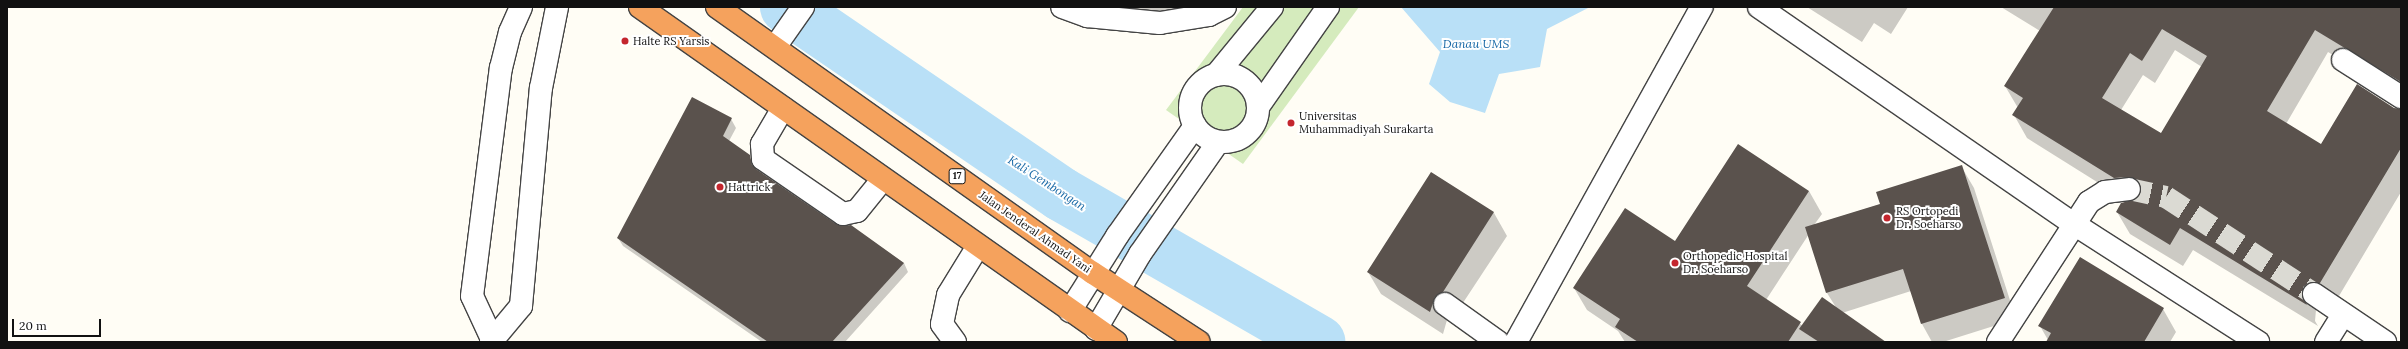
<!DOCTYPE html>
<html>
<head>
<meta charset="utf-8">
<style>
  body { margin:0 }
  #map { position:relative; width:2408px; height:349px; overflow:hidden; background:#fffdf5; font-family:Lora,serif }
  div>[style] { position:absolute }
  .green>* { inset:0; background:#d5ebbd }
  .water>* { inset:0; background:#b9e0f7 }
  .shadow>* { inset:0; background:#0003 }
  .river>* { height:54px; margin:-27px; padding:0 27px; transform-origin:27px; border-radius:27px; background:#b9e0f7 }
  .building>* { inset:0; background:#5a524d }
  .minor-tunnel>* { height:22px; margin-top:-11px; transform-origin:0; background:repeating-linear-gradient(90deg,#dbdad3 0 22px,transparent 0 33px) }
  .roads { filter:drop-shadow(1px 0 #444) drop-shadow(-1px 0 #444) drop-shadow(0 1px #444) drop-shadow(0 -1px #444) }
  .minor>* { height:22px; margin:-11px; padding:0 11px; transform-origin:11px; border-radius:11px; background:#fff }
  .minor>.ring { margin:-11px; padding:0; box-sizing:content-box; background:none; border:22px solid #fff; border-radius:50% }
  .highway>* { height:22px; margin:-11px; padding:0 11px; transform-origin:11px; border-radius:11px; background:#f5a25d }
  .dots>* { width:11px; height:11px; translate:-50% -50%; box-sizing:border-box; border:2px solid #fff; border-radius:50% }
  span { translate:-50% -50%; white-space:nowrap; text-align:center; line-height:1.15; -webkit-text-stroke:4px #fff; paint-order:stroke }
  .shield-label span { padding:1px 3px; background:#fff; border:1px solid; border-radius:3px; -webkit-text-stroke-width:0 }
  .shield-label { font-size:10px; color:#111; font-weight:700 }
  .poi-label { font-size:11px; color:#111 }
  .left { translate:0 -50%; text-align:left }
  .street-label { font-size:11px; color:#111 }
  .water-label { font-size:12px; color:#1768a6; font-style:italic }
  .frame { position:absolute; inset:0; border:8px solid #111; pointer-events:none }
  .scale { position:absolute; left:12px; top:319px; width:89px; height:18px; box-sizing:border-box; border:2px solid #111; border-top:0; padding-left:5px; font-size:12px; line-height:14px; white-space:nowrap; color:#111; -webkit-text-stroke:3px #fff; paint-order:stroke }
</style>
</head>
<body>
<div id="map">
  <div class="green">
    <div style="clip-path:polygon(1243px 7px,1359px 7px,1243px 164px,1166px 110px)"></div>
  </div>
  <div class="water">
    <div style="clip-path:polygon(1401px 7px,1590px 7px,1547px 29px,1540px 67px,1499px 74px,1485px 113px,1450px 102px,1429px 84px,1440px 52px)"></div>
  </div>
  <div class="shadow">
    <div style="clip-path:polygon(1075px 7px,1224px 7px,1152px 29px)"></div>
    <div style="clip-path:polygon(1807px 7px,1908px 7px,1891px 34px,1874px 23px,1862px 42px)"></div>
    <div style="clip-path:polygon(evenodd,2001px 7px,2401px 7px,2401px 96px,2328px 52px,2286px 124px,2321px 145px,2394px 109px,2401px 110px,2401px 192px,2333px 306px,2322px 305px,2316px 310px,2315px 321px,2318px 326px,2193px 250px,2183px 266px,2130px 234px,2117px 212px,2129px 202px,2027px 138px,2014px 115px,2018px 108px,2005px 86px,2040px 31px,2001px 7px,2175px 50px,2202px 67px,2161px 134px,2121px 110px,2143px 75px,2155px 83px,2175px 50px)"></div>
    <div style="clip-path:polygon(731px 119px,736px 128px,729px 141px,749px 156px,756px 170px,841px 227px,850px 226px,904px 263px,908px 272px,845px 342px,762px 342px,623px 246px,618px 238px)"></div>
    <div style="clip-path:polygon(evenodd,1961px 166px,1974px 188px,2016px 319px,1943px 342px,1932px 342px,1922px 324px,1911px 291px,1842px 313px,1884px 342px,1625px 342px,1618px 331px,1587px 310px,1574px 288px,1675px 242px,1809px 191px,1822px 214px,1814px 225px,1881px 204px,1961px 166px,1809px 234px,1827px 293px,1837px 309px,1803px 326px,1766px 300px,1809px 234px)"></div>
    <div style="clip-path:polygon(1432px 173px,1494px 213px,1507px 236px,1455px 315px,1447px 320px,1443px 334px,1381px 294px,1368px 272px)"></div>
    <div style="clip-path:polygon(2163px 309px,2176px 332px,2170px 342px,2047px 342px,2048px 340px,2040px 326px)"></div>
  </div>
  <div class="river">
    <div style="left:787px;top:7px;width:332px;rotate:34.3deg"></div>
    <div style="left:1061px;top:194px;width:297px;rotate:29.9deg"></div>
  </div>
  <div class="building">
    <div style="clip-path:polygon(evenodd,2054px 7px,2401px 7px,2401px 82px,2315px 30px,2267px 111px,2321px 144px,2357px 84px,2394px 108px,2401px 109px,2401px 148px,2320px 283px,2309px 283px,2303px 287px,2303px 299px,2307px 305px,2180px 228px,2170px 245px,2116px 212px,2121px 203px,2136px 199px,2140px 194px,2141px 188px,2139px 181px,2128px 177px,2114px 178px,2012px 115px,2023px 98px,2004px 86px,2054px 7px,2162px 29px,2207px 56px,2161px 133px,2102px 98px,2130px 53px,2142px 61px,2162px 29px)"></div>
    <div style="clip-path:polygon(692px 97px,732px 118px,723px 136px,750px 155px,752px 165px,756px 169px,836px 224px,841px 226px,851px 225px,904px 263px,832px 342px,768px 342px,617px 238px)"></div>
    <div style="clip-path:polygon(1738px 144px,1809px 191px,1747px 286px,1801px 322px,1788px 342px,1638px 342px,1615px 327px,1620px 319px,1573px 288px,1625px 208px,1675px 241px)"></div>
    <div style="clip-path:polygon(1962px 165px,2005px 298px,1921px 324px,1903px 269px,1826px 293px,1805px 227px,1880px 204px,1876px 192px)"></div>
    <div style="clip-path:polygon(1431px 172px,1494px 212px,1443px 292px,1435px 297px,1430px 312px,1367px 272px)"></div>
    <div style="clip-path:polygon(2080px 257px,2164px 308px,2144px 342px,2046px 342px,2051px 333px,2038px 326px)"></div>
    <div style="clip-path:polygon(1822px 297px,1886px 342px,1819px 342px,1799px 329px)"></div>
  </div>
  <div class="minor-tunnel">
    <div style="left:2129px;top:189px;width:38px;rotate:12deg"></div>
    <div style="left:2166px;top:197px;width:177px;rotate:33.2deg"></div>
  </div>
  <div class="roads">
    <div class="minor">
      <div style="left:1062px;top:7px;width:27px;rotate:20deg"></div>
      <div style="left:1087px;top:16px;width:73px;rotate:5.5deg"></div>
      <div style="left:1160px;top:23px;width:50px;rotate:-9.3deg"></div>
      <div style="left:1209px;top:15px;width:18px;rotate:-27deg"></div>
      <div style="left:1759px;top:7px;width:383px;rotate:34.6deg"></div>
      <div style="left:2074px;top:224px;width:219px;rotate:32.7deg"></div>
      <div style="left:775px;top:47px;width:49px;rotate:-55deg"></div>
      <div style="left:2343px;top:60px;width:69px;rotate:32.5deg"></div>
      <div class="ring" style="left:1190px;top:74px;width:46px;height:46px"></div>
      <div style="left:1216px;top:75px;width:88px;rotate:-50.5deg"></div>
      <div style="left:1258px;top:107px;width:122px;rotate:-55deg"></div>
      <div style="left:783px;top:108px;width:42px;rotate:120.3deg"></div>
      <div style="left:762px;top:144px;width:15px;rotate:86deg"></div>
      <div style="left:763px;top:159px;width:97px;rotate:34.5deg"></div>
      <div style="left:843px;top:214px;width:14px;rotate:-12deg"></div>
      <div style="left:857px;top:211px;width:41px;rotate:-50.9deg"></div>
      <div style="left:2314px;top:294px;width:86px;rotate:34.1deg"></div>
      <div style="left:1445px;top:304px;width:65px;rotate:35.6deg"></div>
      <div style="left:1070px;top:311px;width:89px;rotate:-57.9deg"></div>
      <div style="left:1117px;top:236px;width:135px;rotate:-54.7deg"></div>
      <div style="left:1096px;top:329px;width:87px;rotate:-59.6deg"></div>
      <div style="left:1140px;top:254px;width:136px;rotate:-55.1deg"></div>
      <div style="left:492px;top:339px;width:47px;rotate:-114.9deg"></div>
      <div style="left:472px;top:296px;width:230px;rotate:-82.8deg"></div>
      <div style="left:501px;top:68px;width:37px;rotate:-76deg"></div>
      <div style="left:510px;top:32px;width:27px;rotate:-66deg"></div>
      <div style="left:491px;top:342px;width:47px;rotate:-50.2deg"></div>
      <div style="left:521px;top:306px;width:219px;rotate:-84.8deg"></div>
      <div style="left:541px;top:88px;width:83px;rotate:-78.8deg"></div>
      <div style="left:955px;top:342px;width:22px;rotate:-126deg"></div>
      <div style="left:942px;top:324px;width:30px;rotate:-78deg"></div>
      <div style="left:948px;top:295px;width:57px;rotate:-58.5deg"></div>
      <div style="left:1516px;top:342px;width:383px;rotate:-61deg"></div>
      <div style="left:1998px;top:342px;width:167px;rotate:-57deg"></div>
      <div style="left:2089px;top:202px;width:19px;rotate:-32deg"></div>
      <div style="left:2105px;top:192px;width:24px;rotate:-7deg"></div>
      <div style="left:2326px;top:342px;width:32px;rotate:-58deg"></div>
    </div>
    <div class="highway">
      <div style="left:640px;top:7px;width:582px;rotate:35.14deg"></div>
      <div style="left:717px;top:7px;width:461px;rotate:35.3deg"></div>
      <div style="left:1093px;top:273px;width:126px;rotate:33.1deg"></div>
    </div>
  </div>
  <div class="dots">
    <div style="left:625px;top:41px;background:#c4262e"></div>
    <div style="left:1291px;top:123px;background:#c4262e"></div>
    <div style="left:720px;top:187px;background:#c4262e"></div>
    <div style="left:1887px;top:218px;background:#c4262e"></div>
    <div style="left:1675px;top:263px;background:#c4262e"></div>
  </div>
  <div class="shield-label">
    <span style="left:957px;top:176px">17</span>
  </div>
  <div class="poi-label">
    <span class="left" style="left:633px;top:41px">Halte RS Yarsis</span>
    <span class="left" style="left:1299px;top:123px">Universitas<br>Muhammadiyah Surakarta</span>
    <span class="left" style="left:728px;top:187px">Hattrick</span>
    <span class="left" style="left:1896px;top:218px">RS Ortopedi<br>Dr. Soeharso</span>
    <span class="left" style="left:1683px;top:263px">Orthopedic Hospital<br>Dr. Soeharso</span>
  </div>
  <div class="street-label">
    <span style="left:1035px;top:232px;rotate:35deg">Jalan Jenderal Ahmad Yani</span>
  </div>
  <div class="water-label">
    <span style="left:1476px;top:44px">Danau UMS</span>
    <span style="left:1047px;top:183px;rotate:33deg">Kali Gembongan</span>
  </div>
  <div class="frame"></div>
  <div class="scale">20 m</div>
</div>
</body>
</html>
